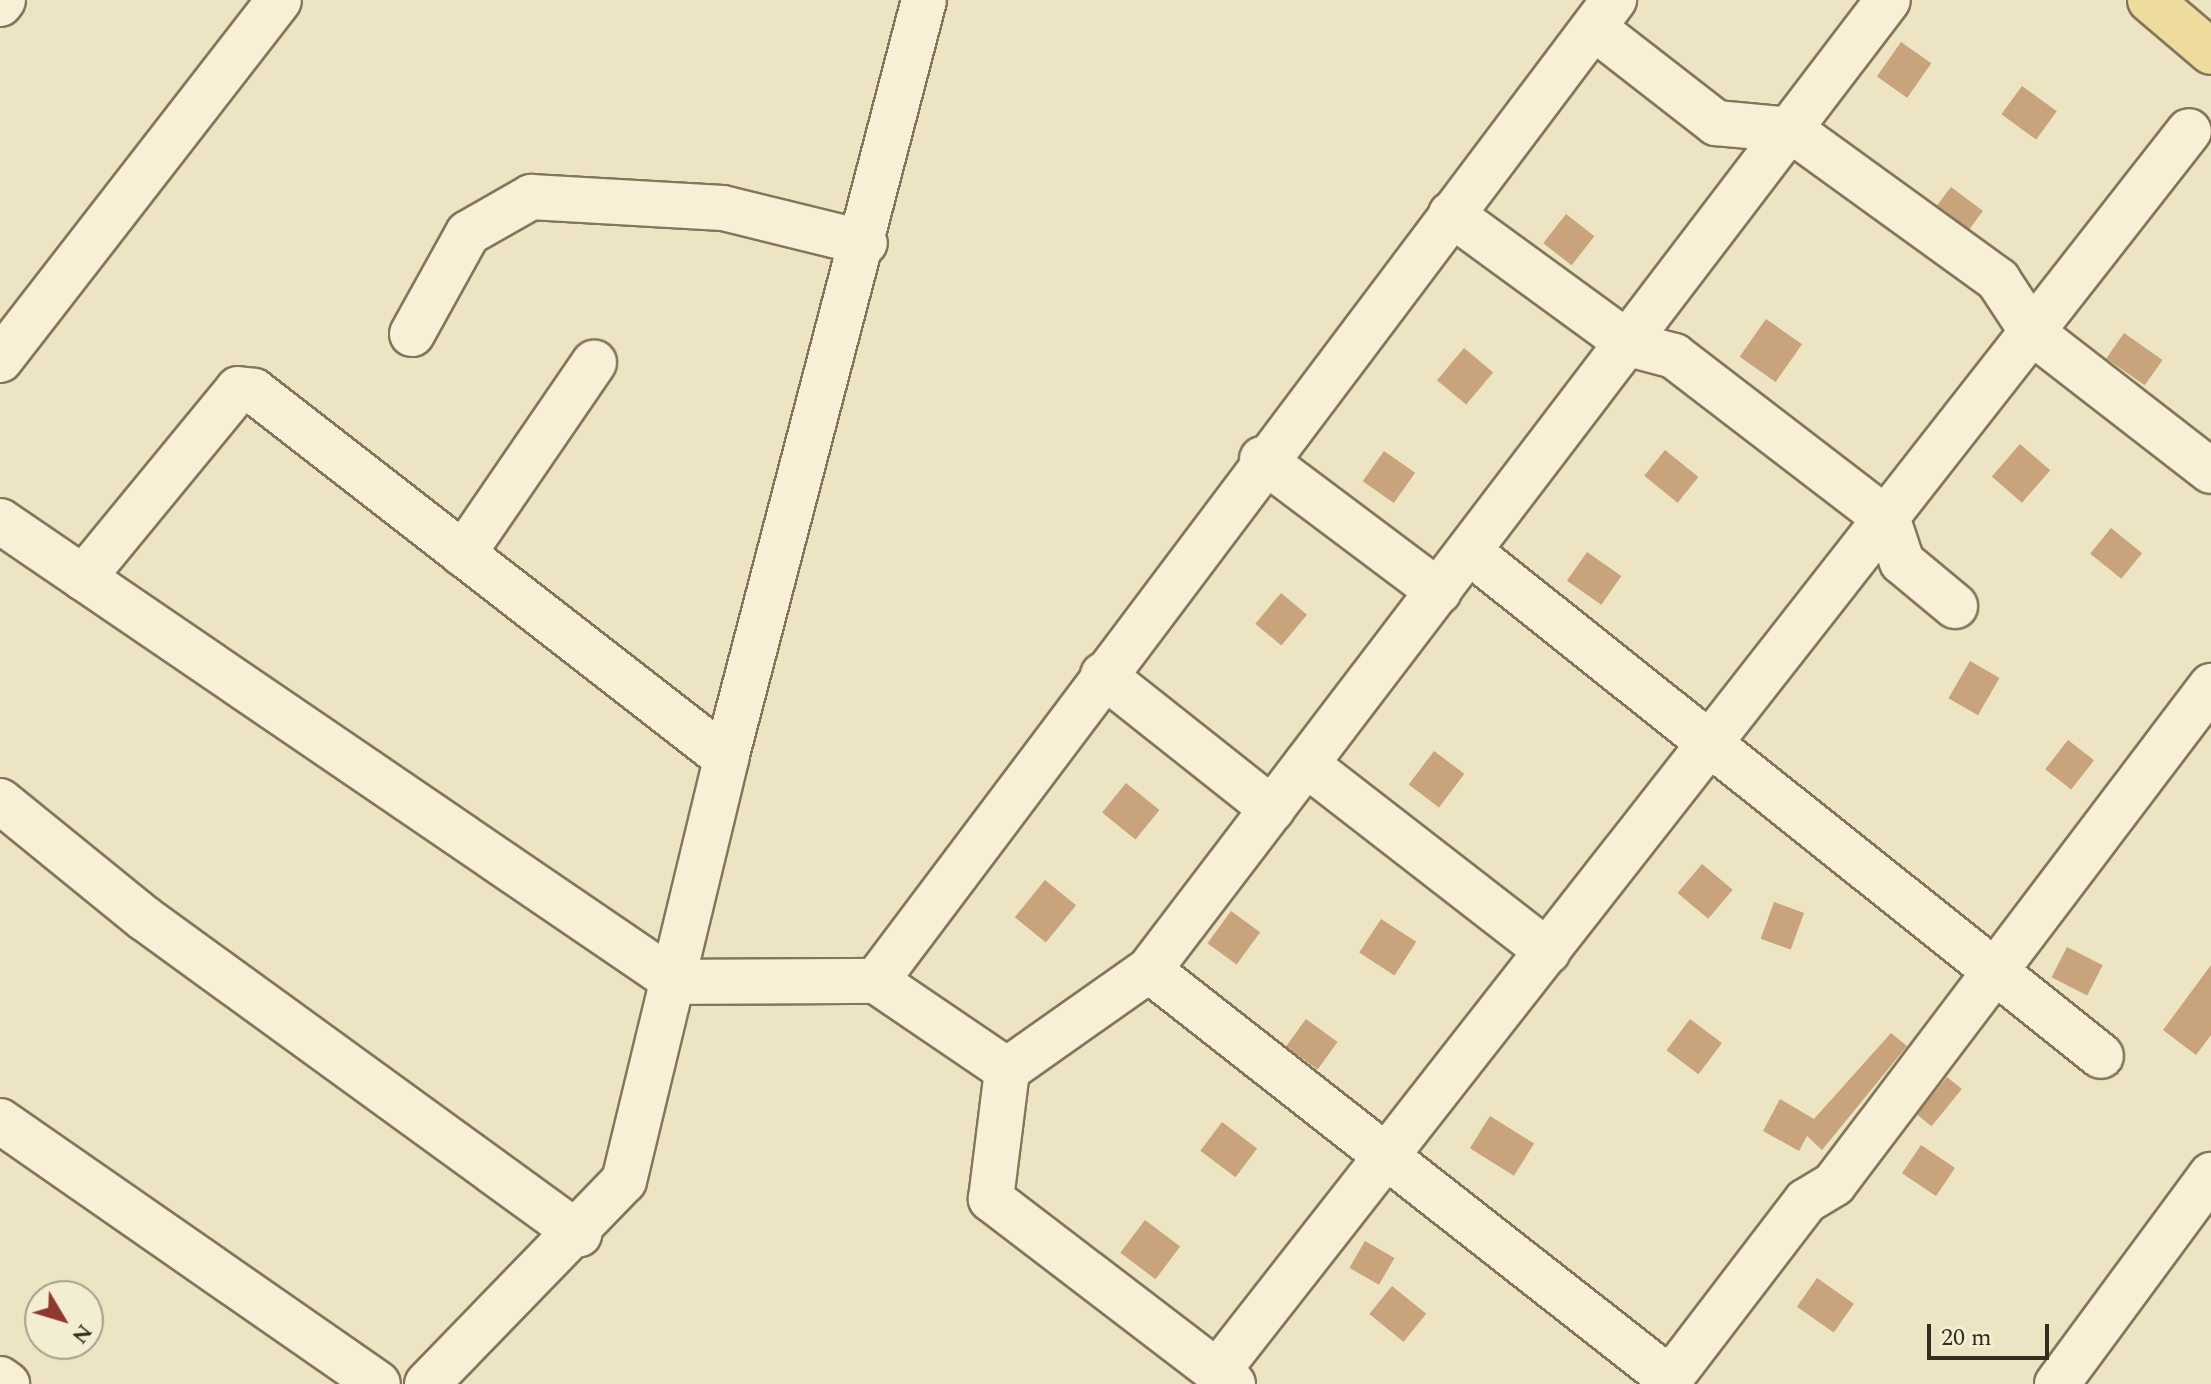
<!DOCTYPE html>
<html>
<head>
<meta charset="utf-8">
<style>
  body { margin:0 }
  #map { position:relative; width:2211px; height:1384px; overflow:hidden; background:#ece4c3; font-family:Spectral,serif }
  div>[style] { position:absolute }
  .building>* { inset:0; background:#c8a37b; transform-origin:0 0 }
  .roads { filter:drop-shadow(2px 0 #85765b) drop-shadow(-2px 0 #85765b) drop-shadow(0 2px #85765b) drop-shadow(0 -2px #85765b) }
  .minor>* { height:44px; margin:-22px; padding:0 22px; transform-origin:22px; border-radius:22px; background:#f7f0d6 }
  .major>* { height:44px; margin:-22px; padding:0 22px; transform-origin:22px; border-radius:22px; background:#eddc9d }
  span { translate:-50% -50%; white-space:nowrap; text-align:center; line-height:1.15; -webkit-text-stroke:8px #f3edd2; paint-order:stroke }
  .north { position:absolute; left:24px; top:1280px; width:80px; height:80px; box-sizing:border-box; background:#f3edd2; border:2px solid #a7a08a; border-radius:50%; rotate:128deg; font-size:22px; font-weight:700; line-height:32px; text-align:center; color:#352c1e }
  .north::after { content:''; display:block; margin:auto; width:28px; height:36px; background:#91382e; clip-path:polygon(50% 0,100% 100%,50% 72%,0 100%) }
  .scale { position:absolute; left:1927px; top:1324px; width:122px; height:36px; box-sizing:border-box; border:4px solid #352c1e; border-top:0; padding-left:10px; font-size:24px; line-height:28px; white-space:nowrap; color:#352c1e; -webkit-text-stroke:6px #f3edd2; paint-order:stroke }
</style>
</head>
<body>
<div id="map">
  <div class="building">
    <div style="left:1901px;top:42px;width:37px;height:42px;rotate:35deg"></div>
    <div style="left:2022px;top:86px;width:43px;height:35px;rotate:36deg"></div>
    <div style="left:1951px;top:187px;width:40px;height:23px;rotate:37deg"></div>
    <div style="left:1566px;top:214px;width:36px;height:37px;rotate:38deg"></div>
    <div style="left:1766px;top:319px;width:44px;height:46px;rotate:35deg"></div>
    <div style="left:2124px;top:333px;width:47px;height:31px;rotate:35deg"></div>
    <div style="left:1464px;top:348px;width:38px;height:42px;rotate:40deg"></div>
    <div style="left:2020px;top:444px;width:40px;height:43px;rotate:41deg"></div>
    <div style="left:1665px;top:450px;width:43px;height:33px;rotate:39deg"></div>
    <div style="left:1384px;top:451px;width:38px;height:37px;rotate:35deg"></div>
    <div style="left:2111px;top:528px;width:40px;height:33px;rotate:39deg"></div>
    <div style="left:1587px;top:552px;width:42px;height:35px;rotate:35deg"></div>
    <div style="left:1281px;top:593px;width:34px;height:40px;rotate:40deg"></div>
    <div style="left:1970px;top:661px;width:34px;height:43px;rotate:30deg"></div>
    <div style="left:2068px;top:740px;width:33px;height:37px;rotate:38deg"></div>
    <div style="left:1434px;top:751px;width:38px;height:42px;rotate:37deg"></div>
    <div style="left:1126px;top:783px;width:43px;height:38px;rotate:39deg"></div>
    <div style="left:1702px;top:864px;width:40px;height:38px;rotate:40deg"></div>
    <div style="left:1045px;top:880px;width:40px;height:48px;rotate:39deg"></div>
    <div style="left:1774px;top:902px;width:32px;height:39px;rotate:20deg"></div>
    <div style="left:1231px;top:911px;width:36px;height:40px;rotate:36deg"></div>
    <div style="left:1381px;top:919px;width:42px;height:40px;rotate:33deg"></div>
    <div style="left:2067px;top:947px;width:40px;height:34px;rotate:27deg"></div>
    <div style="clip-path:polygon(2211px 965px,2211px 1035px,2196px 1055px,2163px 1030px)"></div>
    <div style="left:1306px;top:1019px;width:39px;height:34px;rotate:36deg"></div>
    <div style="left:1690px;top:1019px;width:40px;height:39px;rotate:37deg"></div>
    <div style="clip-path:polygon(1891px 1033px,1907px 1046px,1822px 1150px,1807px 1136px,1799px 1151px,1763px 1131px,1780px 1099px,1814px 1119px)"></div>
    <div style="left:1947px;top:1077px;width:19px;height:48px;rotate:39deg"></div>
    <div style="left:1490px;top:1116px;width:52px;height:38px;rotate:32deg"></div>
    <div style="left:1222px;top:1122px;width:44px;height:36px;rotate:37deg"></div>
    <div style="left:1921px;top:1145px;width:41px;height:34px;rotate:34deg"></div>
    <div style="left:1145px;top:1220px;width:44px;height:41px;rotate:37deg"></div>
    <div style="left:1365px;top:1241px;width:34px;height:31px;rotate:30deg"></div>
    <div style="left:1817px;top:1278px;width:45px;height:35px;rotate:35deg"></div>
    <div style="left:1392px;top:1286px;width:44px;height:36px;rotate:39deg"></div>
  </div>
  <div class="roads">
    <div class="minor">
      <div style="left:0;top:4px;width:5px;rotate:-53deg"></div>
      <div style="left:1594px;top:28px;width:155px;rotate:37.9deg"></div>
      <div style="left:1716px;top:123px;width:75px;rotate:5.3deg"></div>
      <div style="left:1791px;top:130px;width:256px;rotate:35.9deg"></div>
      <div style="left:1998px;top:280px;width:64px;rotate:56.6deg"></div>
      <div style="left:2033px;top:333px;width:225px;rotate:37.8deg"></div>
      <div style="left:1451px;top:214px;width:220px;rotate:36.1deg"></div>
      <div style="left:1629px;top:344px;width:47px;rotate:14.9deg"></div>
      <div style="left:1674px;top:356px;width:270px;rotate:37.5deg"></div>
      <div style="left:1888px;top:520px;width:44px;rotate:71.6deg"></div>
      <div style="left:1902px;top:562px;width:69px;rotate:39.7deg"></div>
      <div style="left:412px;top:334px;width:115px;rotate:-61deg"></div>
      <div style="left:468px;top:233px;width:73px;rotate:-29.7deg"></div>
      <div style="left:531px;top:197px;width:192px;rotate:3.3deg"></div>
      <div style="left:723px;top:208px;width:146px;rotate:13.8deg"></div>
      <div style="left:0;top:360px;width:455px;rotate:-52.2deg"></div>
      <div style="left:1262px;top:459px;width:221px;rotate:36.9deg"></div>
      <div style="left:0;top:521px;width:818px;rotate:34.29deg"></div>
      <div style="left:676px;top:982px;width:200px;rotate:-0.3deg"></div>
      <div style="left:876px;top:981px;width:158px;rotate:34.2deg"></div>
      <div style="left:1471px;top:553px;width:806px;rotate:38.6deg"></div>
      <div style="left:463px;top:554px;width:232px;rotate:-55.6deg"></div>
      <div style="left:83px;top:578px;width:244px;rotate:-50.6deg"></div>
      <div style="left:238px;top:389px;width:16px;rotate:7deg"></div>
      <div style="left:254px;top:391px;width:598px;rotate:37.87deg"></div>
      <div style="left:1103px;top:675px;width:216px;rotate:38.4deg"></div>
      <div style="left:1306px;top:764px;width:306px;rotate:37.8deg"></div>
      <div style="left:0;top:801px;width:186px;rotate:39.1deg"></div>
      <div style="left:144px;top:918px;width:538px;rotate:36deg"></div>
      <div style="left:1149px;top:970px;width:662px;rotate:38.13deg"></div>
      <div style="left:876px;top:981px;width:1228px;rotate:-53.05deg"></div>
      <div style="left:0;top:1121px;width:460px;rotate:34.8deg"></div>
      <div style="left:1217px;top:1372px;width:1576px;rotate:-51.93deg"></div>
      <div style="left:0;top:1379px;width:9px;rotate:36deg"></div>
      <div style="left:427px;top:1384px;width:283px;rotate:-45.9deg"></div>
      <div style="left:624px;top:1181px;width:435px;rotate:-76.4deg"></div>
      <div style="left:726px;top:758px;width:783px;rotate:-75.36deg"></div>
      <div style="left:1233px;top:1384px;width:305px;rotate:-142.6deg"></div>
      <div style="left:991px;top:1199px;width:130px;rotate:-82.9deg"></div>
      <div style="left:1007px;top:1070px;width:174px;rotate:-35.2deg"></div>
      <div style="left:1149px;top:970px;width:1219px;rotate:-52.7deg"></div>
      <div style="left:1666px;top:1384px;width:230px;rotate:-52.6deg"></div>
      <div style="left:1806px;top:1201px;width:33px;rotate:-31deg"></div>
      <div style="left:1834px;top:1184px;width:625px;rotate:-52.87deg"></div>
      <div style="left:2057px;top:1384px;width:260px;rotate:-53.6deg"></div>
    </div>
    <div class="major">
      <div style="left:2150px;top:0;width:80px;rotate:40.4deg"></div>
    </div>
  </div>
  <div class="north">N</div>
  <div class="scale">20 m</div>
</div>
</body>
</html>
